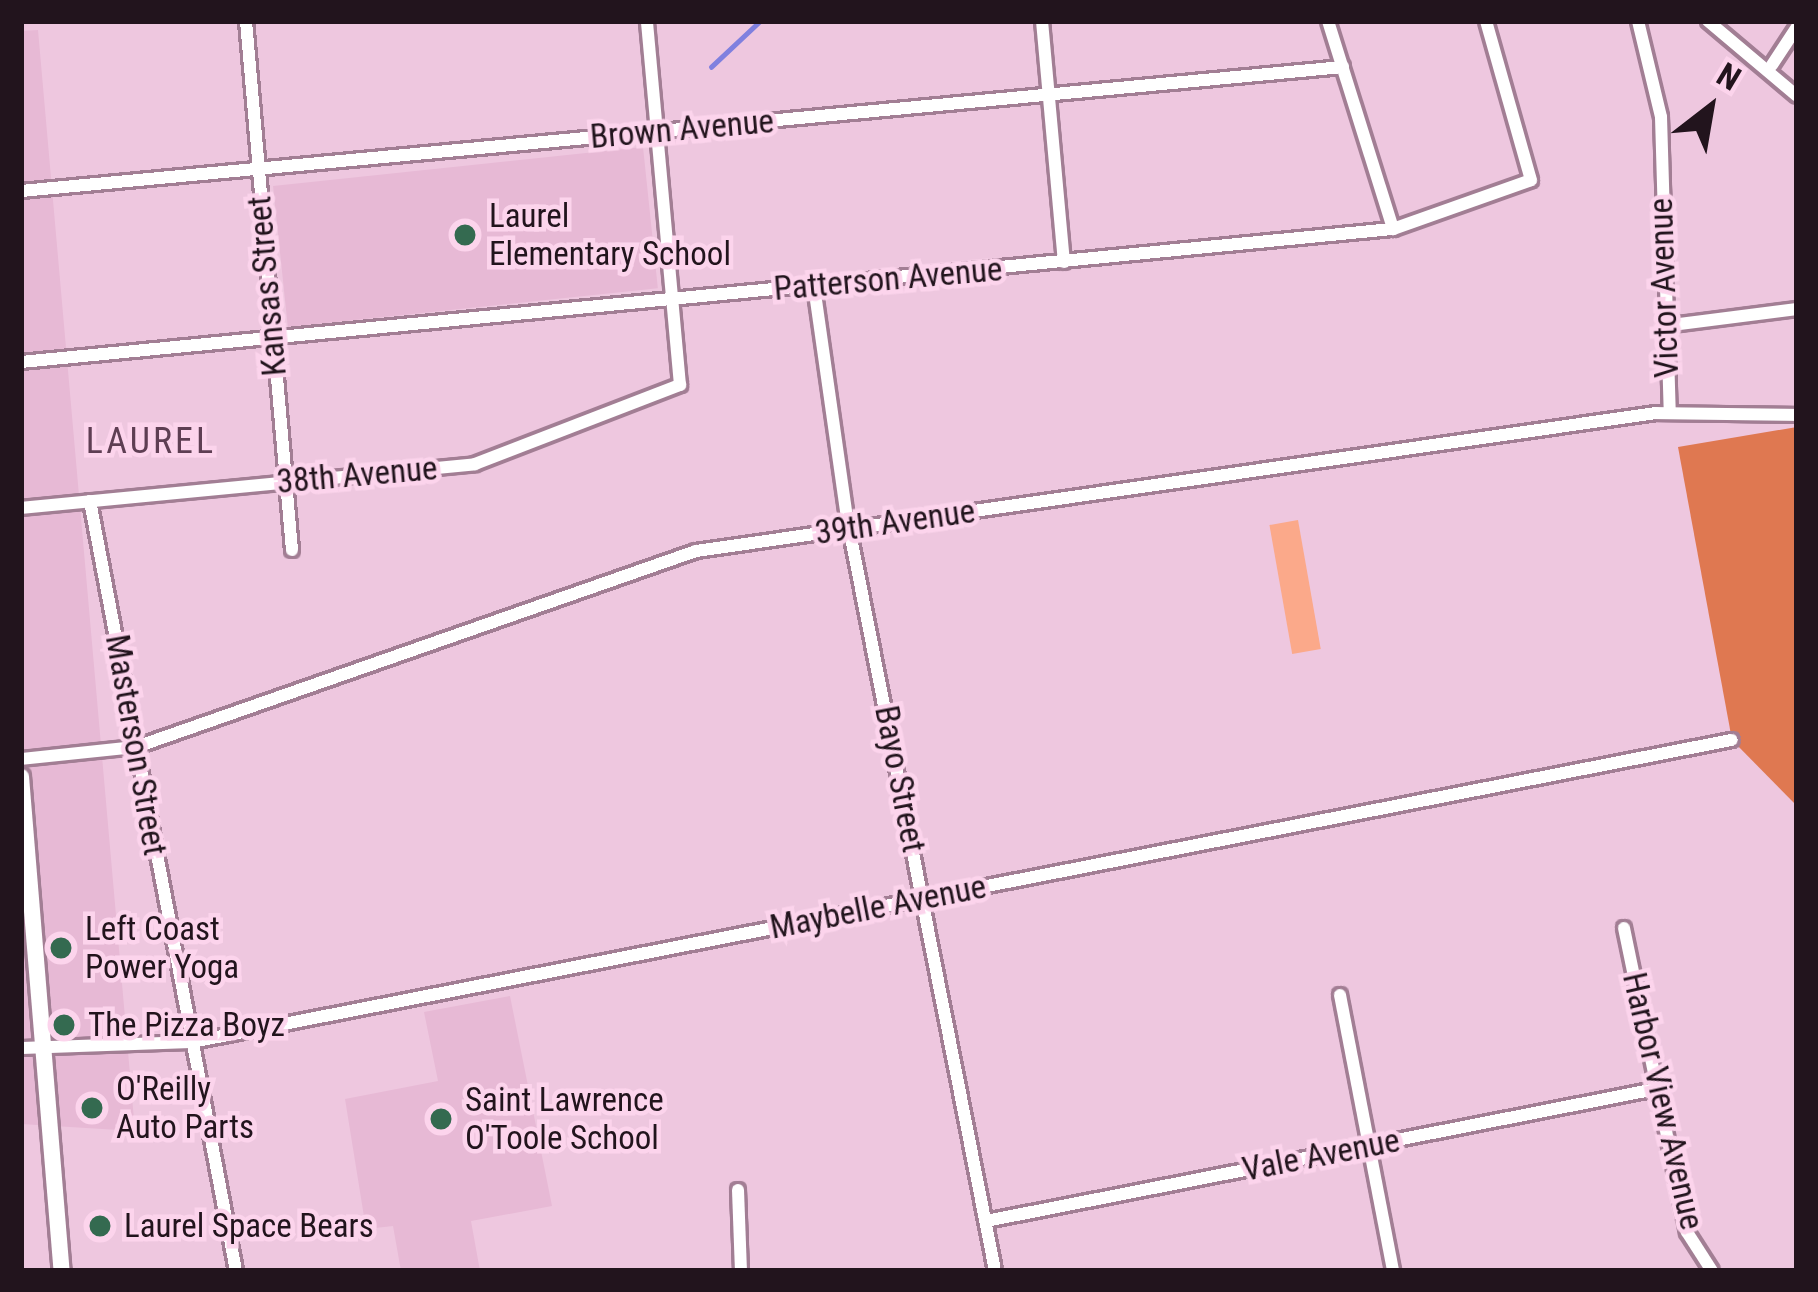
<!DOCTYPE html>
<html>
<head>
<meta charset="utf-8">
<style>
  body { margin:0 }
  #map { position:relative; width:1818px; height:1292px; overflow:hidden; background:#eec7df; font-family:"Roboto Condensed",sans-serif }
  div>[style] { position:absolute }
  .built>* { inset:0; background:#e7b9d5; transform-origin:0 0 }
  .green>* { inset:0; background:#fba98a; transform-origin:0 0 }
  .forest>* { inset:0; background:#df7851 }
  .stream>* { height:4.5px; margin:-2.25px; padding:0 2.25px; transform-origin:2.25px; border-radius:2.25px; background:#7f80df }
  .roads { filter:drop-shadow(3px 0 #a27e94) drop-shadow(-3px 0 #a27e94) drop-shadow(0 3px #a27e94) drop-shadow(0 -3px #a27e94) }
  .street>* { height:12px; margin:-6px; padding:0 6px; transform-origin:6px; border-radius:6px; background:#fff }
  .secondary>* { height:16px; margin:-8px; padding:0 8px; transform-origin:8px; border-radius:8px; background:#fff }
  .dots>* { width:33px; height:33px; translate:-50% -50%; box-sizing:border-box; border:6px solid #fcd4ec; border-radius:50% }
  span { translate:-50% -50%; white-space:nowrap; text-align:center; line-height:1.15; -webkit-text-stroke:9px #fcd4ec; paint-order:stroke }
  .street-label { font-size:33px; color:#22141d }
  .poi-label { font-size:33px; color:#22141d }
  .left { translate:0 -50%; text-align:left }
  .neighbourhood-label { font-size:36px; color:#5e3e53; letter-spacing:3px }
  .frame { position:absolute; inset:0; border:24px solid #22141d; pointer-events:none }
  .north { position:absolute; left:1650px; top:48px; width:120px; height:120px; -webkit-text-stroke:9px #fcd4ec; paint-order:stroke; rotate:31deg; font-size:33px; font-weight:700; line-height:48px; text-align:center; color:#22141d }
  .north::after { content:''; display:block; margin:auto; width:42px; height:54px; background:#22141d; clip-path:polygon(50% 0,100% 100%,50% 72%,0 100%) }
</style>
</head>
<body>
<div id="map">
  <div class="built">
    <div style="clip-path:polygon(38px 30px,135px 1131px,21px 1124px,21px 31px)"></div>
    <div style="left:643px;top:147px;width:142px;height:372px;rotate:84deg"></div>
    <div style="clip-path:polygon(510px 996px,552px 1206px,471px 1221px,480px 1271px,401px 1271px,393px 1226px,366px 1229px,345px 1099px,438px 1081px,424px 1012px)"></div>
  </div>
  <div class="green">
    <div style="left:1298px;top:520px;width:131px;height:29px;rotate:80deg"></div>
  </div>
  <div class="forest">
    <div style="clip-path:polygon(1797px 427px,1797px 806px,1732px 740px,1678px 447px)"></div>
  </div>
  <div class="stream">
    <div style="left:711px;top:67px;width:67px;rotate:-43.2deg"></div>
  </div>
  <div class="roads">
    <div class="street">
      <div style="left:246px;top:21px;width:531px;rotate:85.03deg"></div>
      <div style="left:1042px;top:21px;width:242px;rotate:84.8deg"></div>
      <div style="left:1328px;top:21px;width:218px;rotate:72.6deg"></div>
      <div style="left:1638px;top:21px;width:99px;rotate:76.5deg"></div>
      <div style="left:1661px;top:117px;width:296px;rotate:88.3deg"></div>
      <div style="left:1708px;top:21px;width:116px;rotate:40.1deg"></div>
      <div style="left:1772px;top:65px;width:45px;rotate:-56.7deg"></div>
      <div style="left:21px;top:191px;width:1328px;rotate:-5.36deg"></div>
      <div style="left:814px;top:286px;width:233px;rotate:81.9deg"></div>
      <div style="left:847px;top:517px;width:768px;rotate:78.89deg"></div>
      <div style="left:1664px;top:326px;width:134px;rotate:-7.3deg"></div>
      <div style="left:21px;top:362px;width:1378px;rotate:-5.54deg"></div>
      <div style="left:1393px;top:229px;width:146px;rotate:-19.5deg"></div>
      <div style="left:1531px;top:180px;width:165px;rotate:-105.8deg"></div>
      <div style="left:90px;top:501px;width:784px;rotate:79.26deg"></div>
      <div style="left:21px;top:508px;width:456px;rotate:-5.5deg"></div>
      <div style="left:475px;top:464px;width:220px;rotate:-21.1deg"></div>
      <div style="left:680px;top:385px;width:365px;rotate:-95.2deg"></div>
      <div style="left:21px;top:759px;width:116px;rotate:-6deg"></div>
      <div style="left:136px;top:747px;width:593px;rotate:-19.29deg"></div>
      <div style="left:696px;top:551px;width:970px;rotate:-8.18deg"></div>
      <div style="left:1656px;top:413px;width:141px;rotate:0.8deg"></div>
      <div style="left:1624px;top:928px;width:310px;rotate:78.3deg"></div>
      <div style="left:1687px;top:1232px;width:46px;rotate:57.3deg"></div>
      <div style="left:1340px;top:995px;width:281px;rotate:79.1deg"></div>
      <div style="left:21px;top:1048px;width:171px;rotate:-2deg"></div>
      <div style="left:192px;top:1042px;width:1569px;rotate:-11.1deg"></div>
      <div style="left:738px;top:1190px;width:81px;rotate:87.9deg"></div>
      <div style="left:986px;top:1221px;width:683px;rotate:-11.15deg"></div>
    </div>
    <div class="secondary">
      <div style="left:21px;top:777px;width:496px;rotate:85.3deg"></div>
    </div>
  </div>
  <div class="dots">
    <div style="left:465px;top:235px;background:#346a50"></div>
    <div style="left:61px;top:948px;background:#346a50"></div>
    <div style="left:64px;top:1025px;background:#346a50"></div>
    <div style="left:92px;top:1108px;background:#346a50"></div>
    <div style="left:441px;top:1119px;background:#346a50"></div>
    <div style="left:100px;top:1226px;background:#346a50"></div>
  </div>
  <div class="street-label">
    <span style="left:682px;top:129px;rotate:-5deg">Brown Avenue</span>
    <span style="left:888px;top:279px;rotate:-5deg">Patterson Avenue</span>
    <span style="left:267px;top:286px;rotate:-95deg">Kansas Street</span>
    <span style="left:1664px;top:288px;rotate:-92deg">Victor Avenue</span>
    <span style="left:357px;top:475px;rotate:-5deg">38th Avenue</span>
    <span style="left:895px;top:522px;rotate:-8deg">39th Avenue</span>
    <span style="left:136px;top:745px;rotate:80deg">Masterson Street</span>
    <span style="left:900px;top:779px;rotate:79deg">Bayo Street</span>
    <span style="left:878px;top:907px;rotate:-11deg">Maybelle Avenue</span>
    <span style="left:1663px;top:1101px;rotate:77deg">Harbor View Avenue</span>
    <span style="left:1321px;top:1155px;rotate:-11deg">Vale Avenue</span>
  </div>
  <div class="poi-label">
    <span class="left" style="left:489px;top:235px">Laurel<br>Elementary School</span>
    <span class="left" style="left:85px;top:948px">Left Coast<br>Power Yoga</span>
    <span class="left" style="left:88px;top:1025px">The Pizza Boyz</span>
    <span class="left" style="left:116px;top:1108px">O'Reilly<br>Auto Parts</span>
    <span class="left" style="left:465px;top:1119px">Saint Lawrence<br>O'Toole School</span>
    <span class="left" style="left:124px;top:1226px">Laurel Space Bears</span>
  </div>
  <div class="neighbourhood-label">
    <span style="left:151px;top:442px">LAUREL</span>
  </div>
  <div class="frame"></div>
  <div class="north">N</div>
</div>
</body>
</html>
